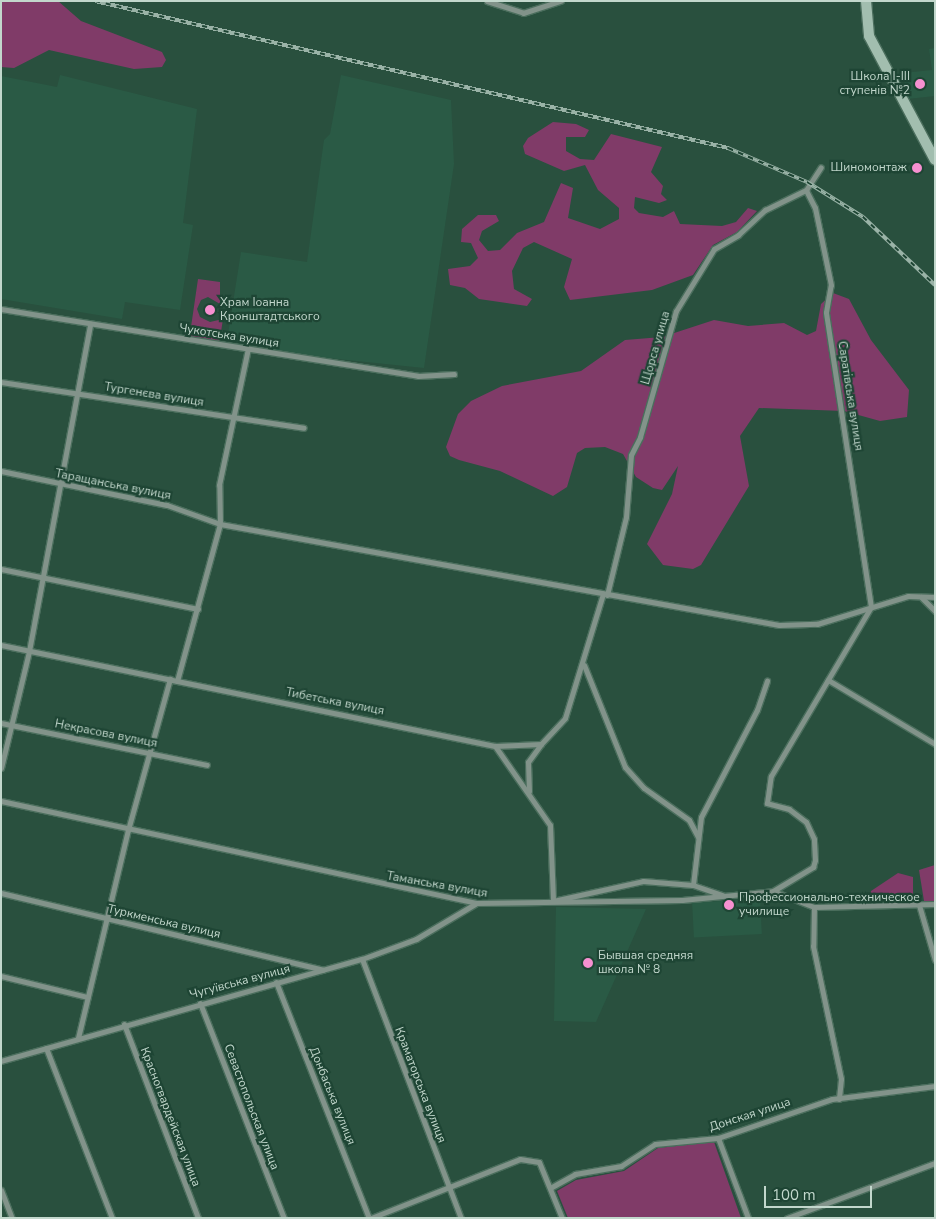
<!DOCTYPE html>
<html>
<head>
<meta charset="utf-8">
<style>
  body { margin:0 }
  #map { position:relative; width:936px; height:1219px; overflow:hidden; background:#29503e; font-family:"Nunito Sans",sans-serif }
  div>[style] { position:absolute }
  .built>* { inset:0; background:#2a5a45; transform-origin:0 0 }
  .green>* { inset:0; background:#803b68 }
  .roads { filter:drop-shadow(1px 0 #4b6e5d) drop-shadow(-1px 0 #4b6e5d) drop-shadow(0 1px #4b6e5d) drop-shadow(0 -1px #4b6e5d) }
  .minor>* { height:5px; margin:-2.5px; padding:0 2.5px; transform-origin:2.5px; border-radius:2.5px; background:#82938a }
  .secondary>* { height:10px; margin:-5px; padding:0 5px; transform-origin:5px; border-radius:5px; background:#a2beaf }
  .rail>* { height:4px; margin-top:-2px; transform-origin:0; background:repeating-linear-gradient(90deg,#1e4534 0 5.5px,#9ab3a7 0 11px); box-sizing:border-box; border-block:1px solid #9ab3a7 }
  .dots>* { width:14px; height:14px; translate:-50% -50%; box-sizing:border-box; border:2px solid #1e4534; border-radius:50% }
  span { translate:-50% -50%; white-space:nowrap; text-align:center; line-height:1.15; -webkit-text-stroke:4.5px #1e4534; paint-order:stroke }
  .poi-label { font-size:12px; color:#c2d7cc }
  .right { translate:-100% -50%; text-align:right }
  .left { translate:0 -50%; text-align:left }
  .street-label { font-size:12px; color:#c2d7cc }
  .frame { position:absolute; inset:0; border:2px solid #c2d7cc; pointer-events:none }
  .scale { position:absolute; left:764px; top:1186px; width:108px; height:22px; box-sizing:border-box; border:2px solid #c2d7cc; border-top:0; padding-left:6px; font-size:15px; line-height:18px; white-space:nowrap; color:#c2d7cc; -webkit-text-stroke:4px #1e4534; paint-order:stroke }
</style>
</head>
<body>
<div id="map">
  <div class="built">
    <div style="clip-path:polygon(935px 48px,935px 96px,907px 99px,903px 73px,932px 70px,929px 49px)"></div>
    <div style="clip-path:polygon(60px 75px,197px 109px,183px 223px,193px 225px,180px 310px,125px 302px,122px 319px,1px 299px,1px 76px,57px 87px)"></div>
    <div style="clip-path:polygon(341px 75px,451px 100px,454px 164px,424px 368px,289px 354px,228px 334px,241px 252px,307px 262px,324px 140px,330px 134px)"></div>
    <div style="left:760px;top:899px;width:35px;height:68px;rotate:87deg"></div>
    <div style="clip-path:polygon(556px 907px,646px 909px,596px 1022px,554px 1021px)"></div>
  </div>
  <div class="green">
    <div style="clip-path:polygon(1px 1px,58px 1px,81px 21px,162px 52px,166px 60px,162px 67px,134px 69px,49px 50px,14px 68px,1px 67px)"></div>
    <div style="clip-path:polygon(553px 122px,576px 124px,589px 130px,585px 137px,566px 137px,566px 151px,580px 159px,594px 160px,611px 134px,662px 147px,651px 172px,663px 186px,661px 194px,667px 200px,659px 203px,635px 197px,634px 208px,639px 213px,663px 217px,674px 211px,680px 224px,722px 226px,736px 222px,748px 208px,757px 211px,737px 232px,713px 245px,693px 275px,652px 290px,570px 300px,564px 287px,572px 259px,534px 242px,523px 248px,512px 271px,514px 289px,532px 299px,527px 306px,479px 299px,465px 288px,450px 285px,448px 269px,470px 266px,478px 258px,471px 243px,461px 242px,462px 229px,478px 215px,496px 215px,499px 221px,482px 231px,479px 240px,488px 251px,500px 250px,517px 233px,544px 222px,561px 183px,573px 188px,568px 218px,600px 229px,619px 219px,619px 208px,598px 190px,585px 165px,564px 171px,525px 154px,523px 146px,528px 138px)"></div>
    <div style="clip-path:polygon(198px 279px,220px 282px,220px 304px,208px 297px,201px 300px,197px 309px,200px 317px,210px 322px,223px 319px,221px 332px,191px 327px)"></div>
    <div style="clip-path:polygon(833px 293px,849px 299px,871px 340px,909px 390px,907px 417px,880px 421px,844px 411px,759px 408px,740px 436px,749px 486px,701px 565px,693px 569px,663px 565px,647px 544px,672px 494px,678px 466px,662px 490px,653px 488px,636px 477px,623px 454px,605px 447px,585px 448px,577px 453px,567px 487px,553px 496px,500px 471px,459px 460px,450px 456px,446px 447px,458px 414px,471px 401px,502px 386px,581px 371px,625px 340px,662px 337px,714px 320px,748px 326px,784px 323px,807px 335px,816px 331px,821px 304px)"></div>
    <div style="clip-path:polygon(190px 328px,220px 333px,219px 342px,178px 336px,189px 334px)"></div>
    <div style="clip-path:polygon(935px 865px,935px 901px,924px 901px,919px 870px)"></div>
    <div style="clip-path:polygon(898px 873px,913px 877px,913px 900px,870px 901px,871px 891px)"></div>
    <div style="clip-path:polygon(714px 1142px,741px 1218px,568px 1218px,557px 1191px,576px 1180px,624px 1171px,658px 1148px)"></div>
  </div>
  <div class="roads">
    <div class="minor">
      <div style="left:487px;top:1px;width:38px;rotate:18deg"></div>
      <div style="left:523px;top:13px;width:40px;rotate:-18deg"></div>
      <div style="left:1px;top:309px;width:422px;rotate:9.1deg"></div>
      <div style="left:418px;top:376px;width:36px;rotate:-3deg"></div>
      <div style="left:1px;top:382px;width:306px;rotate:8.6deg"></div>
      <div style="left:1px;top:471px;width:169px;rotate:11.6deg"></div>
      <div style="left:167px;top:505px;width:56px;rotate:19.7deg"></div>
      <div style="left:220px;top:524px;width:568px;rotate:10.24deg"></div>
      <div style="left:779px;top:625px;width:38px;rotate:-2deg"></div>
      <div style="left:817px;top:624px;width:95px;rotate:-17.1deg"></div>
      <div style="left:908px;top:596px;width:27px;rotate:2deg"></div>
      <div style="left:1px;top:569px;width:201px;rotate:11.5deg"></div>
      <div style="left:607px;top:595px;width:80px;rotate:-76.3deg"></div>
      <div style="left:626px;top:517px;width:62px;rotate:-85.4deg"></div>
      <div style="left:631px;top:455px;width:20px;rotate:-63deg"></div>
      <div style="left:640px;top:437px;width:131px;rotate:-74.1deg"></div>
      <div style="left:676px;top:311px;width:73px;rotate:-58.5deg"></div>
      <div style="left:714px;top:249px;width:28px;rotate:-30deg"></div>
      <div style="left:738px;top:235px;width:37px;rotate:-43deg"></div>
      <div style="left:765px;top:210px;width:46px;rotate:-26deg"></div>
      <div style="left:806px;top:190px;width:27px;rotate:-57deg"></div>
      <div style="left:921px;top:597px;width:20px;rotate:45deg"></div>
      <div style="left:1px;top:645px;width:504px;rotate:11.56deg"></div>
      <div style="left:495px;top:746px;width:96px;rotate:55.2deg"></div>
      <div style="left:550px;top:825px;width:76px;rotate:87.7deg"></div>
      <div style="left:553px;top:901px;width:92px;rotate:-12.5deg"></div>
      <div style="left:643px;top:881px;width:50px;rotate:4.6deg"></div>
      <div style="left:693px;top:885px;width:31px;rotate:19deg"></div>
      <div style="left:584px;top:665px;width:110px;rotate:68.1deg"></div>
      <div style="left:625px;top:767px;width:28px;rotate:48deg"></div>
      <div style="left:644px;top:788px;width:55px;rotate:35.4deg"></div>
      <div style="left:689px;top:820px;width:19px;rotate:62deg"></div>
      <div style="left:828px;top:680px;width:125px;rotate:30.9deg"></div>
      <div style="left:177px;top:681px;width:163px;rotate:-74.7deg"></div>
      <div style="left:220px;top:524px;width:39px;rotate:-91deg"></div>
      <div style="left:219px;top:485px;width:139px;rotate:-78deg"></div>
      <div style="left:1px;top:723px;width:210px;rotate:11.5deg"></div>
      <div style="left:495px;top:746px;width:46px;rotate:-2.5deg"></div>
      <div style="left:541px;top:744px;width:35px;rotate:-47deg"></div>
      <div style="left:565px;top:718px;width:130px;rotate:-73deg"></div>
      <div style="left:1px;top:768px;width:120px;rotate:-76.5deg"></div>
      <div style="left:29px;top:651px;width:333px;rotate:-79.4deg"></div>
      <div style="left:529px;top:791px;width:29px;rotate:-92deg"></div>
      <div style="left:528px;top:762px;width:22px;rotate:-54deg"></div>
      <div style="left:1px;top:801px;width:486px;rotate:12.1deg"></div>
      <div style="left:476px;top:903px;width:206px;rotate:-0.8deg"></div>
      <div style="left:682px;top:900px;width:91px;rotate:-5.6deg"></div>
      <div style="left:773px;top:891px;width:44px;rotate:21.3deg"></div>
      <div style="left:814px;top:907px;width:121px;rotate:-1.4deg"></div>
      <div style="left:693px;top:885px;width:68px;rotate:-83.3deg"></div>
      <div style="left:701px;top:817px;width:121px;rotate:-62.4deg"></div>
      <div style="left:757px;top:710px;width:31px;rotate:-71deg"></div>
      <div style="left:773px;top:891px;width:47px;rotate:-31deg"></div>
      <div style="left:813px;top:867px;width:7px;rotate:-74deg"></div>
      <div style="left:815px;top:860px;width:21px;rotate:-93deg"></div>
      <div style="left:814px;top:839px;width:19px;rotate:-115deg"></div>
      <div style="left:806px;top:822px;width:21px;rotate:-143deg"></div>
      <div style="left:789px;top:809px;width:23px;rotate:-165deg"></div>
      <div style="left:767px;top:803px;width:27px;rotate:-82deg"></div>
      <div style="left:771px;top:776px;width:196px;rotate:-59.4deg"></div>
      <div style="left:871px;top:607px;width:298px;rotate:-98.7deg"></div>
      <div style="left:826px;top:312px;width:27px;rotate:-80deg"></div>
      <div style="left:831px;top:285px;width:79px;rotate:-101.7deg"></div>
      <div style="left:815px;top:208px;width:20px;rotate:-117deg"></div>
      <div style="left:1px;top:893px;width:331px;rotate:13.4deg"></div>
      <div style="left:919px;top:905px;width:57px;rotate:73.8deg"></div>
      <div style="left:814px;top:907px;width:39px;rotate:91deg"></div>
      <div style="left:813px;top:946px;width:136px;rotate:78.1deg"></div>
      <div style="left:841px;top:1079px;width:20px;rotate:96deg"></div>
      <div style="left:362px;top:959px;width:277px;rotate:69.1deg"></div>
      <div style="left:1px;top:976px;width:89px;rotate:13.7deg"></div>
      <div style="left:276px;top:982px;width:254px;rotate:68.5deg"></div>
      <div style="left:200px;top:1003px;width:231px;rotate:68.7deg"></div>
      <div style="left:124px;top:1024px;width:208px;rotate:69.1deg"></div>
      <div style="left:78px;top:1038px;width:214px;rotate:-76.5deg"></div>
      <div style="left:128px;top:830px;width:157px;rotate:-74.5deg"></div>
      <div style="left:46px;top:1048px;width:182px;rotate:68.8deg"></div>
      <div style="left:1px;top:1061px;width:375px;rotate:-15.8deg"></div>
      <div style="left:362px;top:959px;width:58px;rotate:-20.3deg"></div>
      <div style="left:416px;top:939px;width:69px;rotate:-30.7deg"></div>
      <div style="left:718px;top:1138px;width:85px;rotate:69.4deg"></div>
      <div style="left:550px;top:1188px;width:29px;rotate:-29deg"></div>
      <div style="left:575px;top:1174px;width:47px;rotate:-9.9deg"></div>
      <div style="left:621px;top:1166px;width:40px;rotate:-32.9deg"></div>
      <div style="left:655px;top:1144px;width:63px;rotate:-5.4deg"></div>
      <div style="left:718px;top:1138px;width:120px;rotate:-18.9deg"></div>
      <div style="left:832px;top:1099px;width:104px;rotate:-7.2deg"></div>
      <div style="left:1px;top:1190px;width:30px;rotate:69deg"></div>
      <div style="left:371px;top:1218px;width:160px;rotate:-21.6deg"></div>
      <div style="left:520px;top:1159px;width:19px;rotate:9deg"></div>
      <div style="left:539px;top:1162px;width:61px;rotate:67.7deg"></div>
      <div style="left:787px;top:1218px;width:158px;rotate:-20.4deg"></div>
    </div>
    <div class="secondary">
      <div style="left:866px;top:1px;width:35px;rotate:85deg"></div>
      <div style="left:869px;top:36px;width:140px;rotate:62deg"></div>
    </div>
  </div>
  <div class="rail">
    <div style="left:95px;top:1px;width:650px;rotate:13.07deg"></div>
    <div style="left:728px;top:148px;width:86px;rotate:23.3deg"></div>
    <div style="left:807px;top:182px;width:66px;rotate:32deg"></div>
    <div style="left:863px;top:217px;width:99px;rotate:43.4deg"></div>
  </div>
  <div class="dots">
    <div style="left:920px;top:84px;background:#f690d0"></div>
    <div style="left:917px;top:168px;background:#f690d0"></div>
    <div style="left:210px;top:310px;background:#f690d0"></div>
    <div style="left:729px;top:905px;background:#f690d0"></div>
    <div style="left:588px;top:963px;background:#f690d0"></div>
  </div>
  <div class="poi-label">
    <span class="right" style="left:910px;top:84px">Школа I-III<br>ступенів №2</span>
    <span class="right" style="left:907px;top:168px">Шиномонтаж</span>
    <span class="left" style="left:220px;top:310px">Храм Іоанна<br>Кронштадтського</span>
    <span class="left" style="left:739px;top:905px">Профессионально-техническое<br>училище</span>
    <span class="left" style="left:598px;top:963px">Бывшая средняя<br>школа № 8</span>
  </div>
  <div class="street-label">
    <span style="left:229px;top:336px;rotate:9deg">Чукотська вулиця</span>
    <span style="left:656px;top:348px;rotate:-74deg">Щорса улица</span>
    <span style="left:154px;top:395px;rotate:9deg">Тургенєва вулиця</span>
    <span style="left:850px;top:396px;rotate:81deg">Саратівська вулиця</span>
    <span style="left:113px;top:485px;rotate:11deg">Таращанська вулиця</span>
    <span style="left:335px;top:702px;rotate:11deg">Тибетська вулиця</span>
    <span style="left:106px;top:734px;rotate:11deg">Некрасова вулиця</span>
    <span style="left:437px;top:885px;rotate:10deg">Таманська вулиця</span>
    <span style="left:164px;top:922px;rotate:13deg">Туркменська вулиця</span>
    <span style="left:240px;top:982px;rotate:-15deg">Чугуївська вулиця</span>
    <span style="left:420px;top:1085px;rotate:69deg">Краматорська вулиця</span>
    <span style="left:332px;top:1096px;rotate:68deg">Донбаська вулиця</span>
    <span style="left:251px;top:1107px;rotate:69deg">Севастопольская улица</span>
    <span style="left:750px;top:1115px;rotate:-18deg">Донская улица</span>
    <span style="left:170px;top:1117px;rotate:69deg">Красногвардейская улица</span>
  </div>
  <div class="frame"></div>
  <div class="scale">100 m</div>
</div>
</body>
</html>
